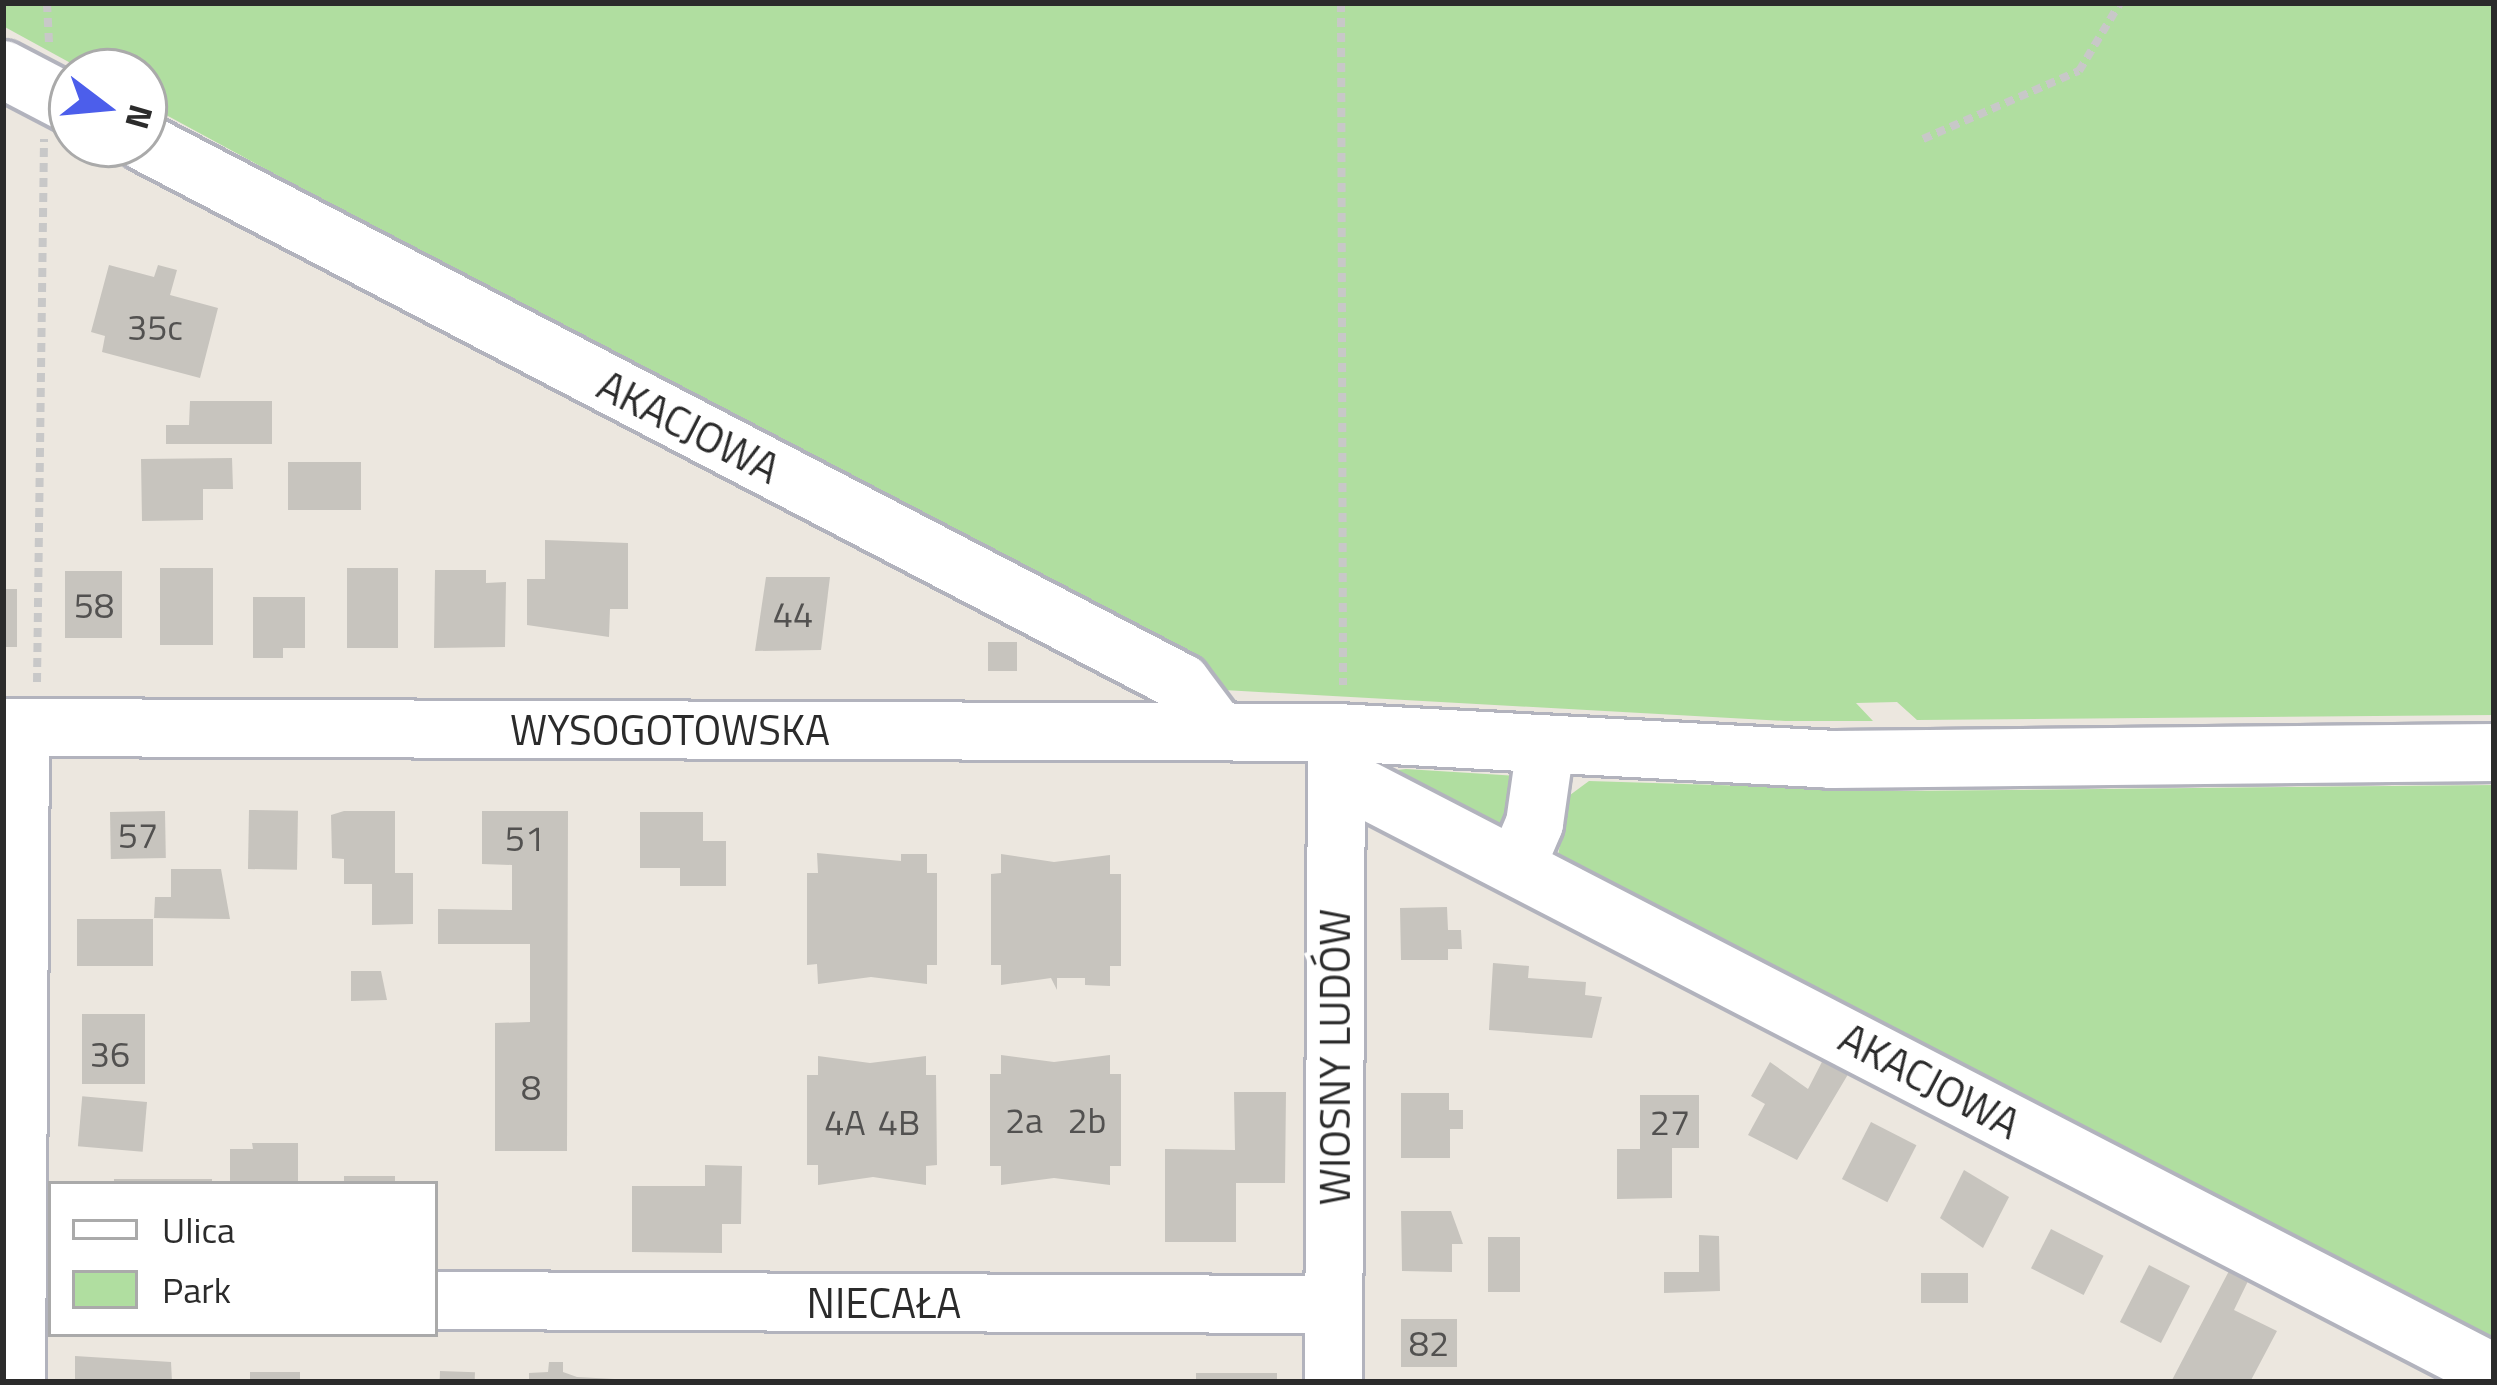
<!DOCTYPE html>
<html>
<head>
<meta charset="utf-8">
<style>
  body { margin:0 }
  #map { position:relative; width:2497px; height:1385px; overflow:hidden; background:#ece7df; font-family:"Titillium Web",sans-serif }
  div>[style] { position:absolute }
  .green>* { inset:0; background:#b0dea0 }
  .building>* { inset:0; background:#c7c4be; transform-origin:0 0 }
  .path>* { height:8px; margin-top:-4px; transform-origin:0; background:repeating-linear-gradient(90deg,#c8c8c8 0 9px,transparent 0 15px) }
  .roads { filter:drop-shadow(3px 0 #b2b3bd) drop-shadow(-3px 0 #b2b3bd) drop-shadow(0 3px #b2b3bd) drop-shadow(0 -3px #b2b3bd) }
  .minor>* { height:57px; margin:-28.5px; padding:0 28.5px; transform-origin:28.5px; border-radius:28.5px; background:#fff }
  span { translate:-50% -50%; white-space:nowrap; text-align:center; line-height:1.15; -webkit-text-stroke:9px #fff; paint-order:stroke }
  .number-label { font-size:36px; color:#525150 }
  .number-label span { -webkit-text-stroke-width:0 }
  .street-label { font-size:42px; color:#2b2b2b }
  .frame { position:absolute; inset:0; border:6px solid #2b2b2b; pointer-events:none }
  .legend { position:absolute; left:48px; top:1181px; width:390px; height:156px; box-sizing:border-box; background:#fff; border:3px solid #aaa; margin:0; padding:15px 21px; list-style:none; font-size:36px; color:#2b2b2b }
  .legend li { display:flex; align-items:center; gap:24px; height:60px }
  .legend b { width:60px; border:3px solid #aaa }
  .north { position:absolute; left:48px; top:48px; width:120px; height:120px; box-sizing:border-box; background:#fff; border:3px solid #aaa; border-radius:50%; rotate:106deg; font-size:33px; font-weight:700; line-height:48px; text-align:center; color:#2b2b2b }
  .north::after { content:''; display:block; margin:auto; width:42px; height:54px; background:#4c5eeb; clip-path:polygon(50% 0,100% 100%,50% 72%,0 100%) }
</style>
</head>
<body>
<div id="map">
  <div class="green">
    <div style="clip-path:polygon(3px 3px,2494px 3px,2494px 715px,1917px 720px,1897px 702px,1856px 703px,1873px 721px,1785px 721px,1224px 690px,144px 103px,144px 72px,87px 72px,3px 26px)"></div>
    <div style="clip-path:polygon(1389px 771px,1406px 769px,1518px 776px,1503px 831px)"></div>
    <div style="clip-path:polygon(1589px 781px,1903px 791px,2494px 785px,2494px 1347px,1557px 860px,1570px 795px)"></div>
  </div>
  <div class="building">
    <div style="clip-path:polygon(109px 265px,154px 277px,158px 265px,177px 270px,170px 295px,218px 308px,200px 378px,102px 352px,105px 336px,91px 332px)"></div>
    <div style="clip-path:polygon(190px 401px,272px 401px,272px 444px,166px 444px,166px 425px,189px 425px)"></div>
    <div style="clip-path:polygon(232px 458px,233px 489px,203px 489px,203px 520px,142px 521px,141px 459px)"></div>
    <div style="left:288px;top:462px;width:73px;height:48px"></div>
    <div style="clip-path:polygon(545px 540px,628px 543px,628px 609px,610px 609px,609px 637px,527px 625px,527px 579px,545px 579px)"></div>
    <div style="left:160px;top:568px;width:53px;height:77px"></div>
    <div style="left:347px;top:568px;width:51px;height:80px"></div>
    <div style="clip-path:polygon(435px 570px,486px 570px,486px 583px,506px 582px,505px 647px,434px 648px)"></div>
    <div style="left:65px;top:571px;width:57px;height:67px"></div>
    <div style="clip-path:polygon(766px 577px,830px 577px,821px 650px,755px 651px)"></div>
    <div style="left:3px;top:589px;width:14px;height:58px"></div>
    <div style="clip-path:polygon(253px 597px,305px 597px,305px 648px,283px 648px,283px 658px,253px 658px)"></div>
    <div style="left:988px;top:642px;width:29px;height:29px"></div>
    <div style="left:249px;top:810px;width:49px;height:59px;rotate:1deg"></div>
    <div style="left:165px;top:811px;width:47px;height:55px;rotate:89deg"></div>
    <div style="clip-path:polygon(344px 811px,395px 811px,395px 873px,413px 873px,413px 924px,372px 925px,372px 884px,344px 884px,344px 859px,332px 858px,331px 815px)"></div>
    <div style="clip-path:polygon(482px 811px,568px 811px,567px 1151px,495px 1151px,495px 1023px,530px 1022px,530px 944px,438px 944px,438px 909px,512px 910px,512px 865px,482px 864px)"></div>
    <div style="clip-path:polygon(640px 812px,703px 812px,703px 841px,726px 841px,726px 886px,680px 886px,680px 868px,640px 868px)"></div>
    <div style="clip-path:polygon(817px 853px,901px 861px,901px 854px,927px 854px,927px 873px,937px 873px,937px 965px,927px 965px,927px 984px,871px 977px,818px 984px,817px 964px,807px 965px,807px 873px,818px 873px)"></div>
    <div style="clip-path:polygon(1001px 854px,1054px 862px,1110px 855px,1110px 874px,1121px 874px,1121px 966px,1110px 966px,1110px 986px,1085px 985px,1085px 978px,1057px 978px,1057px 990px,1051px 978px,1001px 985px,1001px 965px,991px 965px,991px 874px,1001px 873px)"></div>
    <div style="clip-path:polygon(171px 869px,221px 869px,230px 919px,154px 918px,155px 897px,171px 897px)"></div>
    <div style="clip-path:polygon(1447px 907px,1448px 930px,1461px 930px,1462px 949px,1448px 949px,1448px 960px,1401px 960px,1400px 908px)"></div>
    <div style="left:77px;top:919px;width:76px;height:47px"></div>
    <div style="clip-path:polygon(1493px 963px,1529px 966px,1528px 978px,1586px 982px,1585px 995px,1602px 997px,1592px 1038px,1489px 1030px)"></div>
    <div style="clip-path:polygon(351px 971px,381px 971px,387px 1000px,351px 1001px)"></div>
    <div style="left:82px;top:1014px;width:63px;height:70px"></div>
    <div style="clip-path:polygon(1001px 1055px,1054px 1062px,1110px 1055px,1110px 1074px,1121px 1074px,1121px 1166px,1110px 1166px,1110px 1185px,1054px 1178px,1001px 1185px,1001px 1166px,990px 1166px,990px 1074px,1001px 1074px)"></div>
    <div style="clip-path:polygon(818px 1056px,870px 1063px,926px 1056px,926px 1075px,936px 1075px,937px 1165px,926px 1166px,926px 1185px,873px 1177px,818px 1185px,818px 1165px,807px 1165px,807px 1075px,818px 1075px)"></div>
    <div style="clip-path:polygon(1824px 1058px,1850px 1071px,1797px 1160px,1748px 1135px,1765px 1104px,1751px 1096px,1770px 1062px,1808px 1089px)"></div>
    <div style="clip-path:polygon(1234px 1092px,1286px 1092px,1285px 1183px,1236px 1183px,1236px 1242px,1165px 1242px,1165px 1149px,1235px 1150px)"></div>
    <div style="clip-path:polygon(1401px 1093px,1449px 1093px,1449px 1110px,1463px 1110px,1463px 1129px,1450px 1129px,1450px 1158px,1401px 1158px)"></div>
    <div style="clip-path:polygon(1640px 1095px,1699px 1095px,1699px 1148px,1672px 1148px,1672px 1198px,1617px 1199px,1617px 1149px,1640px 1149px)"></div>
    <div style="left:147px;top:1102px;width:50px;height:65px;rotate:95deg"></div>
    <div style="left:1871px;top:1122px;width:51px;height:64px;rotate:27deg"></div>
    <div style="clip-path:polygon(252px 1143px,298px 1143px,298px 1184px,230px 1184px,230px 1149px,253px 1149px)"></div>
    <div style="clip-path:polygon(705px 1165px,742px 1166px,741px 1224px,722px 1224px,722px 1253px,632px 1252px,632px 1186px,705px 1186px)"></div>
    <div style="clip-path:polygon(1964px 1170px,2009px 1197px,1983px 1248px,1940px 1218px)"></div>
    <div style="left:344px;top:1176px;width:51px;height:8px"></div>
    <div style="left:114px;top:1179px;width:98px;height:5px"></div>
    <div style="clip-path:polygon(1401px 1211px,1451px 1211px,1463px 1244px,1452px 1244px,1452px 1272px,1402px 1271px)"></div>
    <div style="left:2051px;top:1229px;width:59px;height:44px;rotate:27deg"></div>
    <div style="clip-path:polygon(1699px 1235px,1719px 1236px,1720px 1291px,1664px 1293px,1664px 1272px,1699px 1272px)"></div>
    <div style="left:1488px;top:1237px;width:32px;height:55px"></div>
    <div style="left:2149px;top:1265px;width:46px;height:64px;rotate:27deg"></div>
    <div style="clip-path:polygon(2230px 1269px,2249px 1279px,2234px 1310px,2277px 1331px,2250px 1382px,2171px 1382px)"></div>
    <div style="left:1921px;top:1273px;width:47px;height:30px"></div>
    <div style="left:1401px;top:1319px;width:56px;height:48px"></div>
    <div style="clip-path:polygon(75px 1356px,171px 1362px,172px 1382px,75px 1382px)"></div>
    <div style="clip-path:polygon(549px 1362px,563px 1362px,563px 1372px,577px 1377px,670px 1382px,529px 1382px,529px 1373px,548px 1372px)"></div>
    <div style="left:440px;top:1371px;width:35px;height:11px;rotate:2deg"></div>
    <div style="left:300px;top:1372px;width:10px;height:50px;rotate:90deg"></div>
    <div style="left:1196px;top:1373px;width:81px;height:9px"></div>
  </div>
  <div class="path">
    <div style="left:47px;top:3px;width:40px;rotate:87.1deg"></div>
    <div style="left:1341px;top:3px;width:682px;rotate:89.83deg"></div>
    <div style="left:1923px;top:139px;width:170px;rotate:-23.6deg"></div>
    <div style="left:2079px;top:71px;width:79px;rotate:-58.9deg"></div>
    <div style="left:37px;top:682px;width:543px;rotate:-89.26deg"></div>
  </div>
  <div class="roads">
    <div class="minor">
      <div style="left:3px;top:69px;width:78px;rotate:27.6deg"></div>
      <div style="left:144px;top:142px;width:1169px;rotate:27.51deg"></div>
      <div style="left:1181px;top:682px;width:60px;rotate:53.1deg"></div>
      <div style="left:3px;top:727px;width:1333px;rotate:0.21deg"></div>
      <div style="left:1336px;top:732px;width:494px;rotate:3.1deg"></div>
      <div style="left:1829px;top:759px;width:665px;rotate:-0.6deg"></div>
      <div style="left:1365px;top:789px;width:1271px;rotate:27.35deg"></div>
      <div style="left:1516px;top:865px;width:46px;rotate:-66.8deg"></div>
      <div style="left:1534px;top:823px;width:78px;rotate:-81.9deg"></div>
      <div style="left:435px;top:1300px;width:897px;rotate:0.26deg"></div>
      <div style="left:16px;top:1382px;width:655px;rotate:-89.65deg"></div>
      <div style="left:1333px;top:1382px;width:644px;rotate:-89.73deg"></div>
    </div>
  </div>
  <div class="number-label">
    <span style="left:155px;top:327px">35c</span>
    <span style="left:94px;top:605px">58</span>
    <span style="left:793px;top:614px">44</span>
    <span style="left:138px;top:835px">57</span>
    <span style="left:525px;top:838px">51</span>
    <span style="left:110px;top:1054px">36</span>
    <span style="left:531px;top:1087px">8</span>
    <span style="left:1024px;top:1120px">2a</span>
    <span style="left:1087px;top:1120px">2b</span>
    <span style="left:845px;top:1122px">4A</span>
    <span style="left:899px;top:1122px">4B</span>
    <span style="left:1670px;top:1122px">27</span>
    <span style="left:1429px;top:1343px">82</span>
  </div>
  <div class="street-label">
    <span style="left:689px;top:426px;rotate:27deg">AKACJOWA</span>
    <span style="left:670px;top:729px">WYSOGOTOWSKA</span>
    <span style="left:1334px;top:1057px;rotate:-90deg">WIOSNY LUDÓW</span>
    <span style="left:1930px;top:1080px;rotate:28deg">AKACJOWA</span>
    <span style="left:884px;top:1302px">NIECAŁA</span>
  </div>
  <div class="frame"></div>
  <ul class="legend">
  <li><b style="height:15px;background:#fff"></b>Ulica</li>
  <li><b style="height:33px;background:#b0dea0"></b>Park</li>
  </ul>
  <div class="north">N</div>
</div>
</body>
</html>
